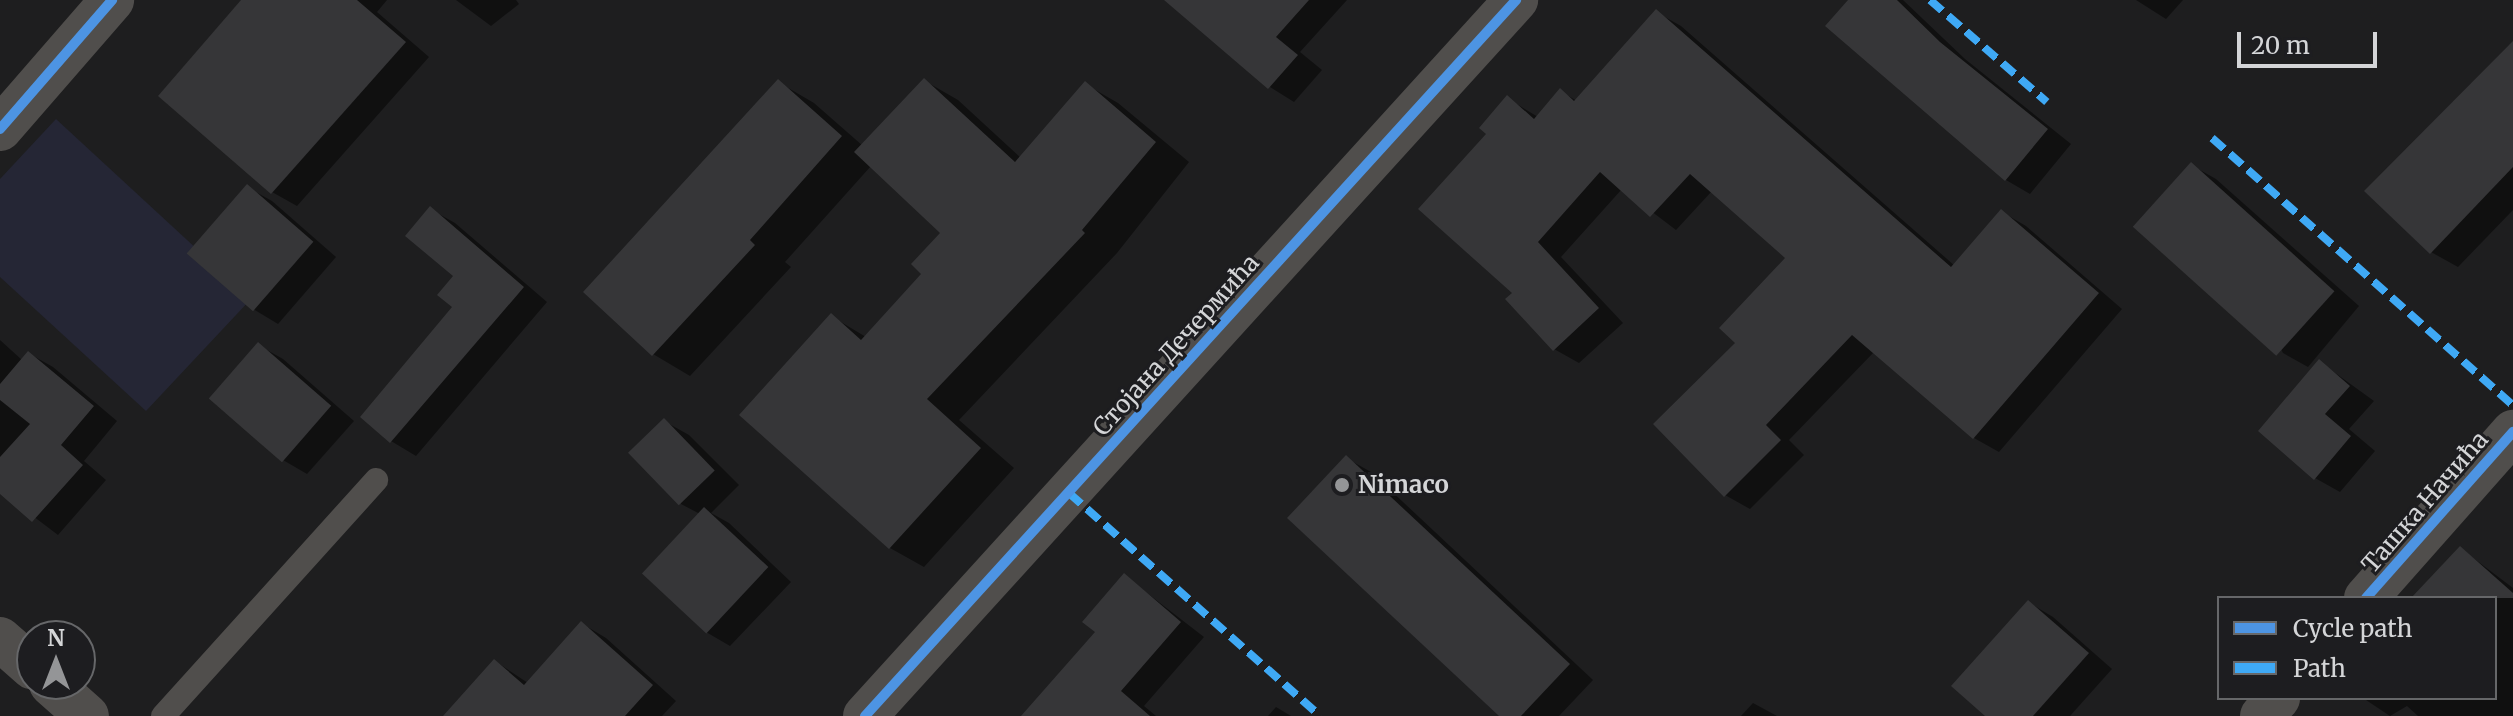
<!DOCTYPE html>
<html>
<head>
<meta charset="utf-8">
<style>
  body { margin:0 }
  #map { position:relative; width:2513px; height:716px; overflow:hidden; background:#1e1e1f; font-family:Merriweather,serif }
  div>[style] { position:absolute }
  .green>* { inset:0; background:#252635 }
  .shadow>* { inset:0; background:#0007 }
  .building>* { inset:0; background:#363638; transform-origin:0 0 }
  .service>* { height:24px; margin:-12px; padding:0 12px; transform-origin:12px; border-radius:12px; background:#504e4c }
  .minor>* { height:44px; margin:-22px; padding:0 22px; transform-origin:22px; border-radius:22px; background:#504e4c }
  .tertiary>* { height:44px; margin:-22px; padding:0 22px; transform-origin:22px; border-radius:22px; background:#504e4c }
  .quiet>* { height:8px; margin-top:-4px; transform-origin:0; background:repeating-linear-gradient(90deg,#3fa9f5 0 16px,transparent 0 24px) }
  .cycleway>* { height:10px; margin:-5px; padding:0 5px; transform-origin:5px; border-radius:5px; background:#4d94e3 }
  .dots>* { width:22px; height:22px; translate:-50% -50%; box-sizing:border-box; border:4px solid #1d1d20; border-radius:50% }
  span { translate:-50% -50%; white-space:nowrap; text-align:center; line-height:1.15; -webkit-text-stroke:6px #1d1d20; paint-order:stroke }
  .street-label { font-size:24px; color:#d4d5d7 }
  .poi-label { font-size:24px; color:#d4d5d7; font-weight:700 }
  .left { translate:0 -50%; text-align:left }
  .legend { position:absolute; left:2217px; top:596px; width:280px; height:104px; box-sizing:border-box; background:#1d1d20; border:2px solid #666769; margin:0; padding:10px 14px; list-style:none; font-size:24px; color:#d4d5d7 }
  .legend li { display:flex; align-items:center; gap:16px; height:40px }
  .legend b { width:40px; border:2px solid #666769 }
  .north { position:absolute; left:16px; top:620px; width:80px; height:80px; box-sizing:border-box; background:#1d1d20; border:2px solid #666769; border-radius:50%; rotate:0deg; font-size:22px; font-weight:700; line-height:32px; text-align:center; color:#d4d5d7 }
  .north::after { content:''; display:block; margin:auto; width:28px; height:36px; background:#949597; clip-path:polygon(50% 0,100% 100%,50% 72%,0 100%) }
  .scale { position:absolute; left:2237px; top:32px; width:140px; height:36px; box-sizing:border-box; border:4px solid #d4d5d7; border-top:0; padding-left:10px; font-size:24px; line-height:28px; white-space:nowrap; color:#d4d5d7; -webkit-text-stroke:6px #1d1d20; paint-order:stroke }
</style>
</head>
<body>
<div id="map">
  <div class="green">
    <div style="clip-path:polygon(56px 119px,251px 299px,146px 411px,0 277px,0 179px)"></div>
  </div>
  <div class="shadow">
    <div style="clip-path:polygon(244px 0,387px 0,377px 12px,429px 57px,297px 206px,272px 192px)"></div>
    <div style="clip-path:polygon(456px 0,516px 0,519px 4px,491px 26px)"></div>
    <div style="clip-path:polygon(1167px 0,1347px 0,1300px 52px,1322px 70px,1294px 102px,1270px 87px)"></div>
    <div style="clip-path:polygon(1851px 0,1903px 0,1965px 59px,2071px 144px,2030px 194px,2006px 180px)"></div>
    <div style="clip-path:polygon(2136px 0,2183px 0,2166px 19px)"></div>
    <div style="clip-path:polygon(1656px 12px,1681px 26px,1955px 266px,2002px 212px,2026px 226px,2122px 309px,1999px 452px,1974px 438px,1874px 352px,1789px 440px,1804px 455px,1750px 509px,1725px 495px,1738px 343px,1788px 258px,1712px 191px,1676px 230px,1622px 189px,1561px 257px,1623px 323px,1579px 363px,1554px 349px,1515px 293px,1489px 134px,1507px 98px,1538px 117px,1560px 91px,1577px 101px)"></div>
    <div style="clip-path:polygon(2513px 44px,2513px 210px,2458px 267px,2431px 252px,2367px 191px)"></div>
    <div style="clip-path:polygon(925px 81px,958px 100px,1021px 158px,1085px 84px,1118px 103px,1189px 162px,1117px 253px,959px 420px,1014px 468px,924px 567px,890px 548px,742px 415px,831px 316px,866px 337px,924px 274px,942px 233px,871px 166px,785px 262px,791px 267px,690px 376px,653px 354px,778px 82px,814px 103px,863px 146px)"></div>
    <div style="clip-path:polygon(2191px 165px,2216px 179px,2359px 306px,2308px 367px,2283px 353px)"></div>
    <div style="clip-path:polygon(247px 187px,272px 201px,336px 257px,278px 324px,253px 309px)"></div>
    <div style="clip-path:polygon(430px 209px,455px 223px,547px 302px,416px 456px,391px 441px,455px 307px,456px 276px)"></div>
    <div style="clip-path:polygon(0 340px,22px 360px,28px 353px,53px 367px,117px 421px,84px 461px,106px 480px,58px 535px,0 491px)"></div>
    <div style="clip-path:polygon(258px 345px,283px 359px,354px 421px,307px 474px,283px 460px)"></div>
    <div style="clip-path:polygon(2320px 362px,2374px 401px,2349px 429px,2375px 451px,2340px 492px,2315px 478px)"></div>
    <div style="clip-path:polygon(664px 421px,689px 435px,739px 485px,711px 513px,729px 523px,791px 582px,730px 646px,706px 632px,700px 514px,681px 504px)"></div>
    <div style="clip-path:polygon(1346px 458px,1371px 472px,1593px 680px,1559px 716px,1502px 716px)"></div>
    <div style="clip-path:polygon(2460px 548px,2513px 588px,2513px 716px,2418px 716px,2407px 706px,2390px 716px,2363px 698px,2495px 698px,2495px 598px,2414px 598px)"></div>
    <div style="clip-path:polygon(1125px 576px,1204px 637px,1144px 706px,1156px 716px,1024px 716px,1098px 632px)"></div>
    <div style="clip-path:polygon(2028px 602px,2053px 617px,2112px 669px,2070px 716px,1988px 716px)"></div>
    <div style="clip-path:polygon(581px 623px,606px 638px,676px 701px,662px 716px,446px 716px,495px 661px,528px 683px)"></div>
    <div style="clip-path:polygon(1753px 703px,1777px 716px,1741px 716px)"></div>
    <div style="clip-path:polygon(1276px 707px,1291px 716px,1268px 716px)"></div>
  </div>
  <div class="building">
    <div style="clip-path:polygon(241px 0,357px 0,406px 42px,271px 194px,158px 96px)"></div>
    <div style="clip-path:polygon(1164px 0,1309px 0,1276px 37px,1298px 55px,1268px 89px)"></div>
    <div style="clip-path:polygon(1848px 0,1897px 0,1940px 42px,2048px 129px,2005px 181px,1825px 26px)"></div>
    <div style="clip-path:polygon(1656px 9px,1951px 267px,2001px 209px,2099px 293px,1973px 439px,1852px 335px,1766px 425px,1781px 440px,1724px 497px,1653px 424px,1735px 343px,1719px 328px,1785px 258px,1690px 174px,1650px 217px,1600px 172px,1538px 242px,1599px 308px,1553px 351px,1505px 299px,1512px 293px,1418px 209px,1486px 134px,1479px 128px,1507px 95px,1534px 119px,1560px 88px,1574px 101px)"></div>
    <div style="clip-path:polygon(2513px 41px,2513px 167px,2430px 254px,2364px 191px)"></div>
    <div style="clip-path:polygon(924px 78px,1015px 162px,1085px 81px,1156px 142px,1082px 230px,1085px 233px,927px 399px,981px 448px,889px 549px,739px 415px,831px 313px,861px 340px,921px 274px,911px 264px,940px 233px,854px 152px)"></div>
    <div style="clip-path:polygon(778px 79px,842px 136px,750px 240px,755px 245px,652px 356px,583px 292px)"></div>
    <div style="left:2191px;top:162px;width:193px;height:87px;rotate:42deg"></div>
    <div style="left:247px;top:184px;width:88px;height:92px;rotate:41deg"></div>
    <div style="clip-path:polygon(430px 206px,524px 287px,390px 443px,360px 417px,452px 307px,437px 295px,453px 276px,405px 236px)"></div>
    <div style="left:258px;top:342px;width:97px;height:75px;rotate:41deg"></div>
    <div style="clip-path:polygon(28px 351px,94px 406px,61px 445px,83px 465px,32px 522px,0 494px,0 457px,30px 424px,0 400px,0 384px)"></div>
    <div style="clip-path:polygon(2319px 359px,2350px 386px,2325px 414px,2351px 436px,2314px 480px,2258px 431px)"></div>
    <div style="left:664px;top:418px;width:73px;height:50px;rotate:46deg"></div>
    <div style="clip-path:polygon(1346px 455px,1570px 664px,1521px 716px,1499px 716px,1287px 518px)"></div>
    <div style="left:704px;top:507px;width:88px;height:91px;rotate:43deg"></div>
    <div style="clip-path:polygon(2460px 546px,2513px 593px,2513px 598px,2411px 598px)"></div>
    <div style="clip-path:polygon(1124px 573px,1181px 622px,1121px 691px,1150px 716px,1021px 716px,1095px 632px,1082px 622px)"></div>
    <div style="clip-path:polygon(2028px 600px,2089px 653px,2033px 716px,1985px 716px,1951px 686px)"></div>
    <div style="clip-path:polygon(581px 621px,653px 685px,625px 716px,443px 716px,494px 659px,524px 685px)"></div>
  </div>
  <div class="service">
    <div style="left:163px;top:716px;width:318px;rotate:-47.9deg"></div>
  </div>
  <div class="minor">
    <div style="left:0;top:129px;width:171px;rotate:-49deg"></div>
    <div style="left:2366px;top:598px;width:222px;rotate:-48.5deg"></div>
    <div style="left:865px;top:716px;width:968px;rotate:-47.72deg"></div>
    <div style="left:2262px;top:716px;width:24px;rotate:-48deg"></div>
  </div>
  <div class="tertiary">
    <div style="left:0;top:639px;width:43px;rotate:41.2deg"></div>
    <div style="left:51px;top:684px;width:48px;rotate:41.6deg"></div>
  </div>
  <div class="quiet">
    <div style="left:1930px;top:0;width:155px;rotate:41.1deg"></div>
    <div style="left:2212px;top:138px;width:402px;rotate:41.6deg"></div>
    <div style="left:1069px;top:493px;width:336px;rotate:41.6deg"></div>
  </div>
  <div class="cycleway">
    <div style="left:0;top:129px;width:171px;rotate:-49deg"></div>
    <div style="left:2366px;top:598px;width:222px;rotate:-48.5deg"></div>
    <div style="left:865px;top:716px;width:968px;rotate:-47.72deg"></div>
  </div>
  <div class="dots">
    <div style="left:1342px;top:485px;background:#949597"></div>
  </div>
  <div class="street-label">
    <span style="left:1176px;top:345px;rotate:-48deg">Стојана Дечермића</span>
    <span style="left:2425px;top:502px;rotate:-49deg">Ташка Начића</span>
  </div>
  <div class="poi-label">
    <span class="left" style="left:1358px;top:485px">Nimaco</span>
  </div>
  <ul class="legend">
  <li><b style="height:10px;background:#4d94e3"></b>Cycle path</li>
  <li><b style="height:10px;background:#3fa9f5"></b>Path</li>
  </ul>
  <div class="north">N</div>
  <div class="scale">20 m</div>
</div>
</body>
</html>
